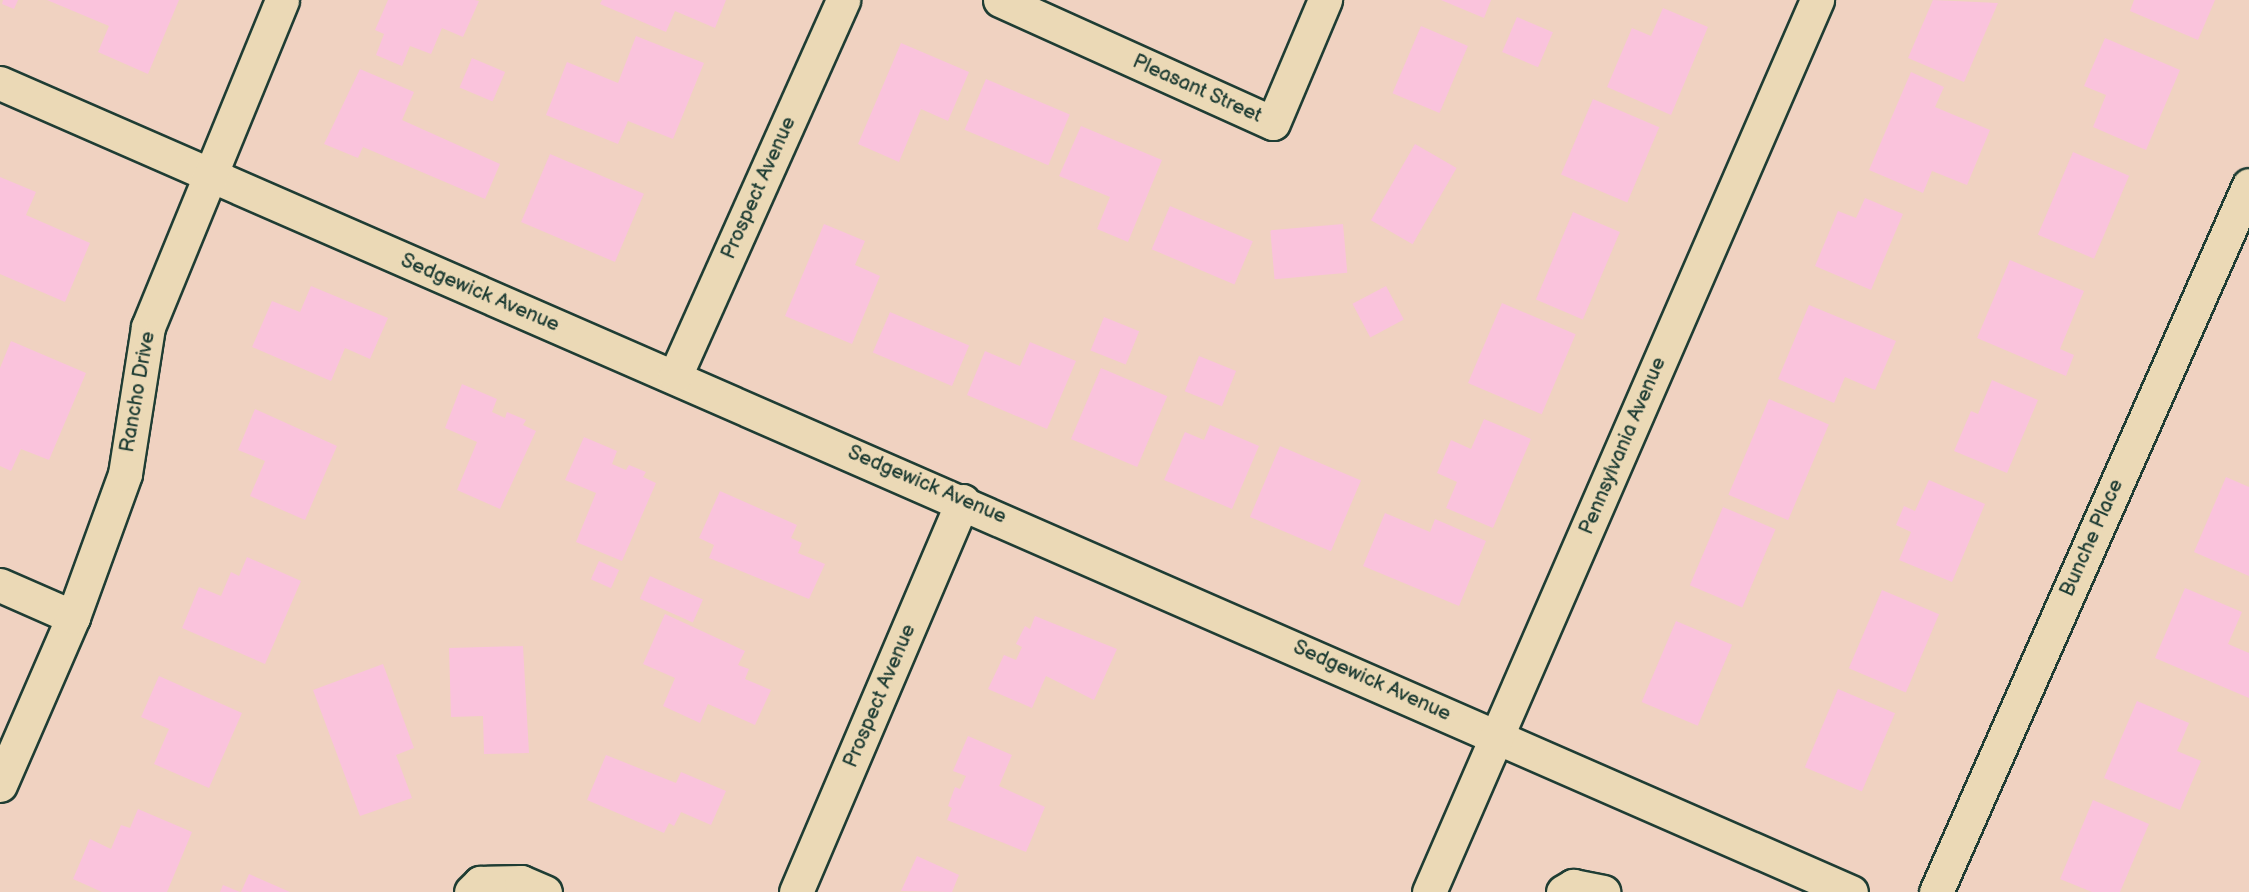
<!DOCTYPE html>
<html>
<head>
<meta charset="utf-8">
<style>
  body { margin:0 }
  #map { position:relative; width:2249px; height:892px; overflow:hidden; background:#f0d2c1; font-family:"Balsamiq Sans",sans-serif }
  div>[style] { position:absolute }
  .building>* { inset:0; background:#fac3dc; transform-origin:0 0 }
  .roads { filter:drop-shadow(2px 0 #1f3d34) drop-shadow(-2px 0 #1f3d34) drop-shadow(0 2px #1f3d34) drop-shadow(0 -2px #1f3d34) }
  .minor>* { height:33px; margin:-16.5px; padding:0 16.5px; transform-origin:16.5px; border-radius:16.5px; background:#ebd9b6 }
  span { translate:-50% -50%; white-space:nowrap; text-align:center; line-height:1.15; -webkit-text-stroke:6px #ebd9b6; paint-order:stroke }
  .street-label { font-size:20px; color:#1f3d34 }
</style>
</head>
<body>
<div id="map">
  <div class="building">
    <div style="clip-path:polygon(3px 0,18px 0,14px 9px,2px 4px)"></div>
    <div style="clip-path:polygon(47px 0,179px 0,148px 74px,98px 52px,109px 26px)"></div>
    <div style="clip-path:polygon(388px 0,475px 0,479px 1px,463px 37px,442px 28px,431px 54px,410px 46px,402px 66px,376px 55px,384px 34px,375px 30px)"></div>
    <div style="clip-path:polygon(602px 0,726px 0,715px 28px,675px 11px,666px 32px,600px 4px)"></div>
    <div style="clip-path:polygon(1441px 0,1491px 0,1484px 18px)"></div>
    <div style="clip-path:polygon(1933px 0,1998px 3px,1964px 82px,1908px 58px)"></div>
    <div style="clip-path:polygon(2134px 0,2215px 0,2198px 40px,2130px 11px)"></div>
    <div style="clip-path:polygon(1663px 8px,1708px 27px,1671px 115px,1607px 87px,1632px 28px,1651px 36px)"></div>
    <div style="left:1517px;top:17px;width:39px;height:38px;rotate:23deg"></div>
    <div style="left:1421px;top:26px;width:51px;height:73px;rotate:23deg"></div>
    <div style="clip-path:polygon(636px 36px,704px 63px,673px 139px,628px 121px,618px 144px,546px 115px,567px 62px,618px 83px)"></div>
    <div style="clip-path:polygon(2105px 38px,2180px 70px,2146px 150px,2093px 127px,2106px 95px,2084px 86px)"></div>
    <div style="clip-path:polygon(901px 43px,969px 72px,948px 121px,921px 109px,899px 162px,858px 144px)"></div>
    <div style="left:472px;top:58px;width:36px;height:32px;rotate:23deg"></div>
    <div style="clip-path:polygon(360px 69px,414px 92px,402px 120px,500px 164px,485px 199px,363px 147px,358px 158px,324px 144px)"></div>
    <div style="clip-path:polygon(1911px 72px,1944px 87px,1935px 107px,1990px 130px,1967px 185px,1932px 171px,1923px 193px,1869px 170px)"></div>
    <div style="left:986px;top:79px;width:91px;height:55px;rotate:23deg"></div>
    <div style="left:1593px;top:99px;width:72px;height:82px;rotate:23deg"></div>
    <div style="clip-path:polygon(1081px 126px,1162px 160px,1128px 242px,1097px 229px,1110px 197px,1059px 176px)"></div>
    <div style="left:1415px;top:144px;width:48px;height:88px;rotate:30deg"></div>
    <div style="left:2073px;top:152px;width:61px;height:90px;rotate:23deg"></div>
    <div style="left:550px;top:154px;width:102px;height:74px;rotate:23deg"></div>
    <div style="clip-path:polygon(0 177px,36px 192px,26px 215px,90px 243px,65px 302px,0 274px)"></div>
    <div style="clip-path:polygon(1865px 198px,1903px 214px,1871px 290px,1815px 266px,1838px 211px,1856px 218px)"></div>
    <div style="left:1170px;top:206px;width:90px;height:47px;rotate:23deg"></div>
    <div style="left:1573px;top:212px;width:51px;height:95px;rotate:23deg"></div>
    <div style="clip-path:polygon(824px 224px,865px 241px,855px 265px,880px 276px,852px 344px,785px 316px)"></div>
    <div style="left:1343px;top:224px;width:49px;height:73px;rotate:85deg"></div>
    <div style="clip-path:polygon(2010px 260px,2084px 291px,2060px 349px,2074px 355px,2066px 376px,1977px 338px)"></div>
    <div style="clip-path:polygon(311px 286px,388px 318px,370px 359px,345px 348px,331px 381px,252px 347px,272px 301px,300px 312px)"></div>
    <div style="left:1386px;top:286px;width:38px;height:38px;rotate:62deg"></div>
    <div style="left:1502px;top:303px;width:80px;height:87px;rotate:23deg"></div>
    <div style="clip-path:polygon(1809px 305px,1896px 341px,1875px 390px,1845px 377px,1834px 403px,1778px 379px)"></div>
    <div style="left:890px;top:312px;width:86px;height:44px;rotate:23deg"></div>
    <div style="left:1104px;top:317px;width:38px;height:36px;rotate:22deg"></div>
    <div style="clip-path:polygon(11px 341px,86px 373px,49px 460px,21px 449px,11px 471px,0 466px,0 368px)"></div>
    <div style="clip-path:polygon(1030px 342px,1076px 361px,1047px 429px,967px 395px,985px 351px,1020px 366px)"></div>
    <div style="left:1199px;top:356px;width:40px;height:38px;rotate:22deg"></div>
    <div style="left:1101px;top:368px;width:72px;height:77px;rotate:23deg"></div>
    <div style="clip-path:polygon(1992px 380px,2038px 400px,2007px 473px,1954px 451px,1971px 411px,1978px 414px)"></div>
    <div style="clip-path:polygon(462px 384px,497px 399px,492px 412px,505px 418px,507px 412px,526px 420px,523px 425px,536px 431px,500px 509px,457px 490px,477px 442px,445px 428px)"></div>
    <div style="left:1769px;top:399px;width:65px;height:104px;rotate:23deg"></div>
    <div style="clip-path:polygon(255px 409px,337px 446px,305px 520px,250px 496px,265px 461px,238px 450px)"></div>
    <div style="clip-path:polygon(1484px 419px,1531px 439px,1493px 528px,1446px 508px,1457px 482px,1437px 473px,1451px 440px,1471px 449px)"></div>
    <div style="clip-path:polygon(1210px 425px,1259px 446px,1232px 509px,1164px 480px,1185px 432px,1204px 440px)"></div>
    <div style="clip-path:polygon(584px 437px,617px 451px,612px 464px,626px 470px,629px 465px,646px 472px,643px 477px,656px 483px,622px 561px,576px 542px,596px 493px,565px 480px)"></div>
    <div style="left:1280px;top:446px;width:88px;height:77px;rotate:23deg"></div>
    <div style="clip-path:polygon(2226px 477px,2249px 487px,2249px 576px,2194px 552px)"></div>
    <div style="clip-path:polygon(1929px 480px,1985px 504px,1952px 582px,1899px 560px,1911px 532px,1896px 525px,1904px 506px,1915px 511px)"></div>
    <div style="clip-path:polygon(720px 491px,797px 525px,791px 538px,802px 543px,798px 553px,825px 564px,809px 599px,709px 558px,714px 545px,699px 538px)"></div>
    <div style="left:1723px;top:507px;width:57px;height:85px;rotate:23deg"></div>
    <div style="clip-path:polygon(1385px 513px,1430px 532px,1435px 519px,1486px 541px,1459px 606px,1363px 566px)"></div>
    <div style="clip-path:polygon(247px 557px,301px 581px,265px 664px,182px 628px,199px 587px,221px 596px,231px 572px,239px 576px)"></div>
    <div style="left:599px;top:561px;width:22px;height:20px;rotate:24deg"></div>
    <div style="left:650px;top:576px;width:58px;height:25px;rotate:24deg"></div>
    <div style="clip-path:polygon(2185px 588px,2242px 612px,2228px 644px,2249px 653px,2249px 698px,2155px 658px)"></div>
    <div style="left:1882px;top:590px;width:62px;height:85px;rotate:23deg"></div>
    <div style="clip-path:polygon(665px 614px,745px 651px,738px 665px,749px 669px,745px 679px,771px 690px,755px 725px,708px 704px,700px 723px,663px 706px,675px 678px,643px 664px)"></div>
    <div style="clip-path:polygon(1035px 616px,1117px 649px,1094px 700px,1046px 676px,1032px 708px,988px 689px,1004px 655px,1016px 660px,1022px 647px,1016px 644px,1025px 626px,1030px 629px)"></div>
    <div style="left:1676px;top:621px;width:61px;height:88px;rotate:23deg"></div>
    <div style="clip-path:polygon(523px 646px,529px 753px,484px 754px,483px 716px,451px 717px,449px 648px)"></div>
    <div style="clip-path:polygon(383px 664px,414px 748px,396px 755px,412px 798px,360px 816px,313px 690px)"></div>
    <div style="clip-path:polygon(159px 676px,242px 713px,209px 788px,154px 764px,169px 729px,141px 717px)"></div>
    <div style="left:1838px;top:689px;width:62px;height:85px;rotate:23deg"></div>
    <div style="clip-path:polygon(2137px 701px,2189px 723px,2177px 751px,2201px 761px,2180px 810px,2104px 778px)"></div>
    <div style="clip-path:polygon(968px 736px,1012px 755px,999px 786px,1045px 807px,1026px 852px,947px 820px,952px 808px,948px 806px,955px 787px,960px 789px,966px 776px,953px 771px)"></div>
    <div style="clip-path:polygon(606px 755px,676px 783px,681px 772px,726px 791px,711px 825px,681px 812px,674px 826px,669px 823px,664px 833px,587px 800px)"></div>
    <div style="clip-path:polygon(2093px 800px,2149px 824px,2120px 892px,2092px 892px,2060px 879px)"></div>
    <div style="clip-path:polygon(138px 809px,192px 832px,167px 892px,102px 892px,73px 879px,90px 839px,111px 849px,121px 825px,130px 828px)"></div>
    <div style="clip-path:polygon(917px 856px,959px 875px,952px 892px,901px 891px)"></div>
    <div style="clip-path:polygon(249px 874px,290px 892px,241px 892px)"></div>
    <div style="clip-path:polygon(223px 885px,240px 892px,220px 892px)"></div>
  </div>
  <div class="roads">
    <div class="minor">
      <div style="left:1000px;top:0;width:299px;rotate:24.3deg"></div>
      <div style="left:1273px;top:123px;width:134px;rotate:-67.1deg"></div>
      <div style="left:0;top:83px;width:2020px;rotate:23.61deg"></div>
      <div style="left:675px;top:376px;width:412px;rotate:-65.9deg"></div>
      <div style="left:0;top:585px;width:80px;rotate:23.7deg"></div>
      <div style="left:0;top:785px;width:183px;rotate:-66.5deg"></div>
      <div style="left:73px;top:617px;width:152px;rotate:-70deg"></div>
      <div style="left:125px;top:474px;width:149px;rotate:-81.1deg"></div>
      <div style="left:148px;top:327px;width:353px;rotate:-67.7deg"></div>
      <div style="left:471px;top:892px;width:13px;rotate:-45deg"></div>
      <div style="left:480px;top:883px;width:41px;rotate:-1.4deg"></div>
      <div style="left:521px;top:882px;width:26px;rotate:23deg"></div>
      <div style="left:796px;top:892px;width:425px;rotate:-66.9deg"></div>
      <div style="left:1429px;top:892px;width:973px;rotate:-66.49deg"></div>
      <div style="left:1563px;top:892px;width:12px;rotate:-31deg"></div>
      <div style="left:1573px;top:886px;width:31px;rotate:11deg"></div>
      <div style="left:1936px;top:892px;width:773px;rotate:-66.12deg"></div>
    </div>
  </div>
  <div class="street-label">
    <span style="left:1197px;top:89px;rotate:24deg">Pleasant Street</span>
    <span style="left:759px;top:188px;rotate:-66deg">Prospect Avenue</span>
    <span style="left:480px;top:293px;rotate:23deg">Sedgewick Avenue</span>
    <span style="left:138px;top:392px;rotate:-80deg">Rancho Drive</span>
    <span style="left:1623px;top:446px;rotate:-67deg">Pennsylvania Avenue</span>
    <span style="left:927px;top:485px;rotate:23deg">Sedgewick Avenue</span>
    <span style="left:2092px;top:538px;rotate:-66deg">Bunche Place</span>
    <span style="left:1372px;top:681px;rotate:24deg">Sedgewick Avenue</span>
    <span style="left:880px;top:696px;rotate:-67deg">Prospect Avenue</span>
  </div>
</div>
</body>
</html>
